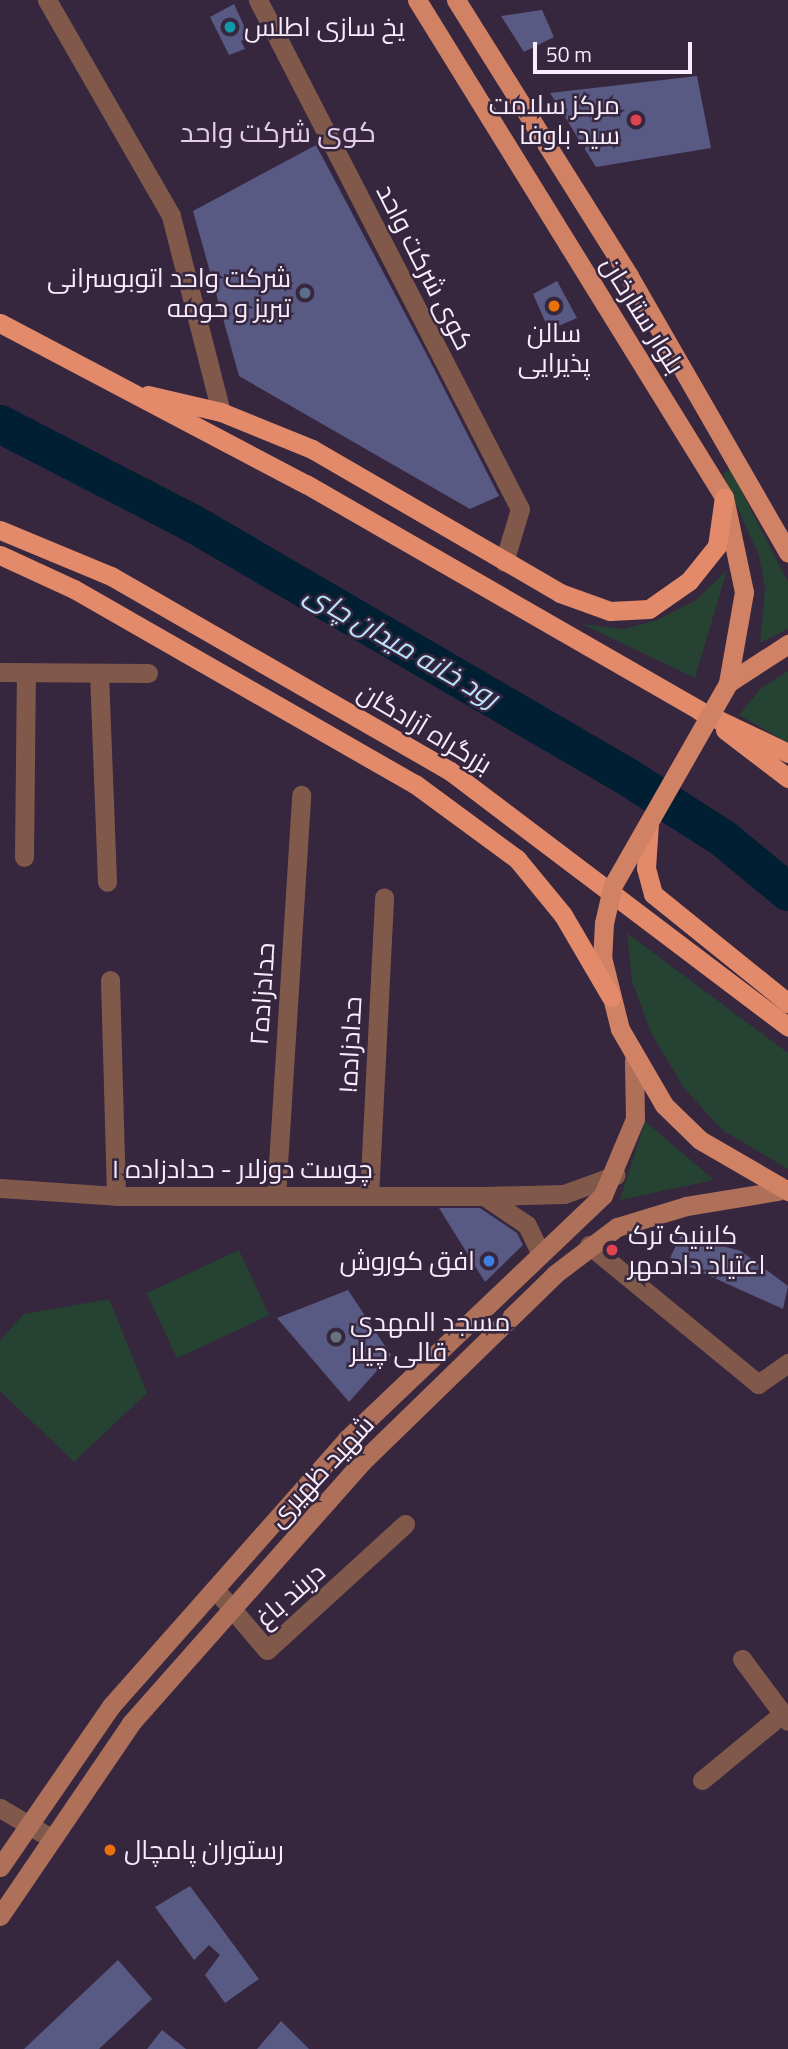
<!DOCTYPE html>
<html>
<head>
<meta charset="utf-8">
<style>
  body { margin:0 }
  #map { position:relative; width:788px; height:2049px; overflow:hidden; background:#36263e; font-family:"Titillium Web",Cairo,sans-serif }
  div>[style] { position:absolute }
  .green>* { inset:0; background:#264232; transform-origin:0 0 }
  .river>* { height:38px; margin:-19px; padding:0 19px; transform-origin:19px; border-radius:19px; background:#001f33 }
  .building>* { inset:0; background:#595a84 }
  .minor>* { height:19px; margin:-9.5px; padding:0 9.5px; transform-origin:9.5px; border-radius:9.5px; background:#81594b }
  .tertiary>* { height:19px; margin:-9.5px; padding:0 9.5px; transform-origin:9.5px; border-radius:9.5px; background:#81594b }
  .secondary>* { height:19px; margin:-9.5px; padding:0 9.5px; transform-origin:9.5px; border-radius:9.5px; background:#af7059 }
  .primary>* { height:19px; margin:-9.5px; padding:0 9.5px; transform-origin:9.5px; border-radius:9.5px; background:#d28264 }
  .trunk>* { height:19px; margin:-9.5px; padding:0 9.5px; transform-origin:9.5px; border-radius:9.5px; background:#e28a69 }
  .primary-bridge>* { height:19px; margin:-9.5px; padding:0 9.5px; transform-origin:9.5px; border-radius:9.5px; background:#d28264 }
  .dots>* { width:19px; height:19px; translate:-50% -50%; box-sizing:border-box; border:4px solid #36263e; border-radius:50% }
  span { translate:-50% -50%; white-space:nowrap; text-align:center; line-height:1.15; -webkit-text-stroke:5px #36263e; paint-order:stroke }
  .poi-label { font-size:26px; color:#f7edfd }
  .left { translate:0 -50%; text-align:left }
  .right { translate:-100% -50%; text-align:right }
  .street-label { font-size:26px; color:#f7edfd }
  .neighbourhood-label { font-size:28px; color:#e2cdec }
  .water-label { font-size:28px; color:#b9e2ff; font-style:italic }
  .scale { position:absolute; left:533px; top:42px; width:159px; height:32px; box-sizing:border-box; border:4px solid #f7edfd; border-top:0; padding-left:9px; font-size:21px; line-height:24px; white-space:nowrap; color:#f7edfd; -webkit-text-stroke:5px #36263e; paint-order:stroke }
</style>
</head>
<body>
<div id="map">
  <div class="green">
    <div style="clip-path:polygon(730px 469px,788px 582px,788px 629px,760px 643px,765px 588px,759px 556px,723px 474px)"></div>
    <div style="clip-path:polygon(727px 570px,695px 678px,582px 624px,624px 629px,657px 620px,696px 600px)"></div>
    <div style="clip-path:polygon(788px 671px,788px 743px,739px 715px,760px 689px)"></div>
    <div style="clip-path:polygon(627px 933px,788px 1053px,788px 1169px,722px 1130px,684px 1088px,651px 1033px,632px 981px)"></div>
    <div style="clip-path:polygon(645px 1121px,714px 1180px,620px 1200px)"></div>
    <div style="left:239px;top:1250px;width:72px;height:102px;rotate:65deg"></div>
    <div style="clip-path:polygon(109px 1299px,147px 1393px,74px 1462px,0 1391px,0 1340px,24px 1314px)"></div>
  </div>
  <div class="river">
    <div style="left:0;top:424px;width:216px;rotate:27.3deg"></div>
    <div style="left:192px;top:523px;width:502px;rotate:30.24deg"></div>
    <div style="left:626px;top:776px;width:117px;rotate:32.7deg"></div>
    <div style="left:724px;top:839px;width:83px;rotate:39.6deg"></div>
  </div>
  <div class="building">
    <div style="clip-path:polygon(234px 4px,249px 37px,241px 41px,245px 49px,229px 55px,210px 17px)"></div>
    <div style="clip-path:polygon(542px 10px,554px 37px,524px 52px,501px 16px)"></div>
    <div style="clip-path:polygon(697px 76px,711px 148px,596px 167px,550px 93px)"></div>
    <div style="clip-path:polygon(316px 145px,427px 355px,499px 496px,470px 509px,239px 376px,193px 211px)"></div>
    <div style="clip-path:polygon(557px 281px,577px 318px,549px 330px,533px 294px)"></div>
    <div style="clip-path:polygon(439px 1208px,480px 1208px,517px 1233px,523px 1245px,485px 1282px)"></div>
    <div style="clip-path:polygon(681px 1235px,741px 1251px,788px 1286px,783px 1309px,670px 1258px)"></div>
    <div style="clip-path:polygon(348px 1290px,391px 1355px,349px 1402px,277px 1318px)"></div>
    <div style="clip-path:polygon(190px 1886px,259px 1979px,225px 2003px,205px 1975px,220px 1955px,209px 1945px,194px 1960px,155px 1907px)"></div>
    <div style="clip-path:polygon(118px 1960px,152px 1999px,99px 2049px,24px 2049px)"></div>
    <div style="clip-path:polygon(281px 2021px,309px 2049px,257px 2049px)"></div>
    <div style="clip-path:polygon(162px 2030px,186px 2049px,147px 2049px)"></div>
  </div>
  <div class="minor">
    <div style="left:47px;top:0;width:249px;rotate:60.1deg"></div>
    <div style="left:171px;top:216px;width:202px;rotate:75.7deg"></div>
    <div style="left:0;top:672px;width:148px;rotate:0.4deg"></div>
    <div style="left:99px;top:673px;width:209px;rotate:87.8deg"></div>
    <div style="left:24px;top:857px;width:185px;rotate:-89.4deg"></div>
    <div style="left:110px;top:980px;width:216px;rotate:88.4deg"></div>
    <div style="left:276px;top:1196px;width:402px;rotate:-86.4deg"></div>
    <div style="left:369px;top:1196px;width:299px;rotate:-87.1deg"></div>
    <div style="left:589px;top:1245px;width:219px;rotate:39.4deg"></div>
    <div style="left:758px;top:1384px;width:37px;rotate:-35deg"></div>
    <div style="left:215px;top:1589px;width:80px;rotate:49.6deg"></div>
    <div style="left:267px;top:1650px;width:187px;rotate:-42.4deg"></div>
    <div style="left:742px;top:1659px;width:77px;rotate:53.4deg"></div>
    <div style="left:702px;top:1780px;width:104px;rotate:-39.5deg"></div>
    <div style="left:0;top:1808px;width:59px;rotate:30.5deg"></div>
  </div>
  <div class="tertiary">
    <div style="left:258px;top:0;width:572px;rotate:62.76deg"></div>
    <div style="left:520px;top:509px;width:55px;rotate:106.8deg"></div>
    <div style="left:0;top:1188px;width:116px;rotate:3.9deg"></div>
    <div style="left:116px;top:1196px;width:368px"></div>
    <div style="left:539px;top:1250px;width:28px;rotate:-116deg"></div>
    <div style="left:527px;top:1225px;width:52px;rotate:-146deg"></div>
    <div style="left:484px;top:1196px;width:80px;rotate:-1.4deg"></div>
    <div style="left:564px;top:1194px;width:55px;rotate:-20.1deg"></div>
  </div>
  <div class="secondary">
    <div style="left:0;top:1867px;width:196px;rotate:-55.4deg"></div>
    <div style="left:111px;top:1706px;width:355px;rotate:-48.5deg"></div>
    <div style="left:346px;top:1440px;width:355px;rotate:-43.6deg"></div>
    <div style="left:603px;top:1195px;width:82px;rotate:-67.2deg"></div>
    <div style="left:635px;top:1119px;width:59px;rotate:-91deg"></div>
    <div style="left:0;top:1916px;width:233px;rotate:-55.8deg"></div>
    <div style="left:131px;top:1723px;width:349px;rotate:-48.5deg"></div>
    <div style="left:362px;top:1462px;width:269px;rotate:-44.2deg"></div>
    <div style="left:555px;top:1274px;width:78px;rotate:-37.2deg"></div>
    <div style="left:617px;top:1227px;width:72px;rotate:-16.9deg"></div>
    <div style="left:686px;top:1206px;width:93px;rotate:-9.3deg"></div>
  </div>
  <div class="primary">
    <div style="left:417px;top:0;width:584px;rotate:58.3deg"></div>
    <div style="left:724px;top:497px;width:97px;rotate:78.1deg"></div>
    <div style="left:744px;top:592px;width:92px;rotate:100deg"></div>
    <div style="left:456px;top:0;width:326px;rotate:57.9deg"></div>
    <div style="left:629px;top:276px;width:319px;rotate:60.1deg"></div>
    <div style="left:728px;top:683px;width:72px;rotate:-33deg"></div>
    <div style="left:604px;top:923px;width:34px;rotate:93deg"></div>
    <div style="left:602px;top:957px;width:74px;rotate:76deg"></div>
    <div style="left:620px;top:1029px;width:88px;rotate:59.9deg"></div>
    <div style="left:664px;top:1105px;width:50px;rotate:44.2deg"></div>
    <div style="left:700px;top:1140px;width:102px;rotate:30.1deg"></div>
  </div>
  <div class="trunk">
    <div style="left:0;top:323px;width:346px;rotate:27.8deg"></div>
    <div style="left:306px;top:484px;width:455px;rotate:29.9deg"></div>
    <div style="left:700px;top:711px;width:98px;rotate:25.5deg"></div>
    <div style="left:148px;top:395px;width:75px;rotate:13.1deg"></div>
    <div style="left:221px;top:412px;width:98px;rotate:22.1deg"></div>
    <div style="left:312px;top:449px;width:287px;rotate:30.1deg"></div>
    <div style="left:560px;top:593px;width:53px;rotate:19.8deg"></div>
    <div style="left:610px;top:611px;width:39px;rotate:-3deg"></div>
    <div style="left:649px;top:609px;width:49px;rotate:-35deg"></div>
    <div style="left:689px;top:581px;width:45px;rotate:-51.3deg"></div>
    <div style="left:717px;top:546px;width:49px;rotate:-81.9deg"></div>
    <div style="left:0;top:530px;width:120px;rotate:22.5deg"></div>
    <div style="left:111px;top:576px;width:391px;rotate:29.9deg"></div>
    <div style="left:450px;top:771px;width:424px;rotate:37.1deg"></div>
    <div style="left:0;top:555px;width:81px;rotate:24.7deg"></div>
    <div style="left:74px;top:589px;width:393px;rotate:29.8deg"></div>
    <div style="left:415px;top:784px;width:127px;rotate:36.3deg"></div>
    <div style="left:517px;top:859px;width:72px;rotate:50.6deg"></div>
    <div style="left:563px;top:915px;width:95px;rotate:59.7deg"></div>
    <div style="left:725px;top:730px;width:79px;rotate:37.3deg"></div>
    <div style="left:649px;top:823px;width:45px;rotate:93.8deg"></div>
    <div style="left:646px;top:868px;width:27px;rotate:75deg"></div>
    <div style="left:653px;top:894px;width:174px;rotate:38.9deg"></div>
  </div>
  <div class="primary-bridge">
    <div style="left:604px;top:923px;width:39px;rotate:-77deg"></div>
    <div style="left:613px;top:885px;width:232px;rotate:-60.3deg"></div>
  </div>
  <div class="dots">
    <div style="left:230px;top:27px;background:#0f9aa8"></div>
    <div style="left:636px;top:120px;background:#e0444e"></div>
    <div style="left:305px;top:293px;background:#5c6f8a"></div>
    <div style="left:554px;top:306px;background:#e8710a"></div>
    <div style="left:612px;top:1250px;background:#e0444e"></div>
    <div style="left:489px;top:1261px;background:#3f7fe0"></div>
    <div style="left:336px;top:1337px;background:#6b7280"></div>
    <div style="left:110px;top:1850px;background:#e8710a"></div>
  </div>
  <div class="poi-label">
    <span class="left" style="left:244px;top:27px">یخ سازی اطلس</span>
    <span class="right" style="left:620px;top:120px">مرکز سلامت<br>سید باوفا</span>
    <span class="right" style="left:291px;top:293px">شرکت واحد اتوبوسرانی<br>تبریز و حومه</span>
    <span style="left:554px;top:348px">سالن<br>پذیرایی</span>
    <span class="left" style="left:628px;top:1250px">کلینیک ترک<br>اعتیاد دادمهر</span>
    <span class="right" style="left:475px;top:1261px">افق کوروش</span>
    <span class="left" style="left:350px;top:1337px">مسجد المهدی<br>قالی چیلر</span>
    <span class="left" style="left:124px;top:1850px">رستوران پامچال</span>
  </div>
  <div class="street-label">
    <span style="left:425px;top:267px;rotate:63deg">کوی شرکت واحد</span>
    <span style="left:643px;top:315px;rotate:58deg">بلوار ستارخان</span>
    <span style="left:425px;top:728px;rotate:31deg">بزرگراه آزادگان</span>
    <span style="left:262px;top:994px;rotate:-86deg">حدادزاده۲</span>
    <span style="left:350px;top:1045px;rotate:-87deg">حدادزاده۱</span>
    <span style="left:242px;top:1169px">چوست دوزلار - حدادزاده ۱</span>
    <span style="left:321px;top:1471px;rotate:-47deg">شهید ظهیری</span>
    <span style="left:290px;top:1595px;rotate:-41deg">دربند باغ</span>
  </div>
  <div class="neighbourhood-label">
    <span style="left:278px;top:132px">کوی شرکت واحد</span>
  </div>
  <div class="water-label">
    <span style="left:402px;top:645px;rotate:30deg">رود خانه میدان چای</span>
  </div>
  <div class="scale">50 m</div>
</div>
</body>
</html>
